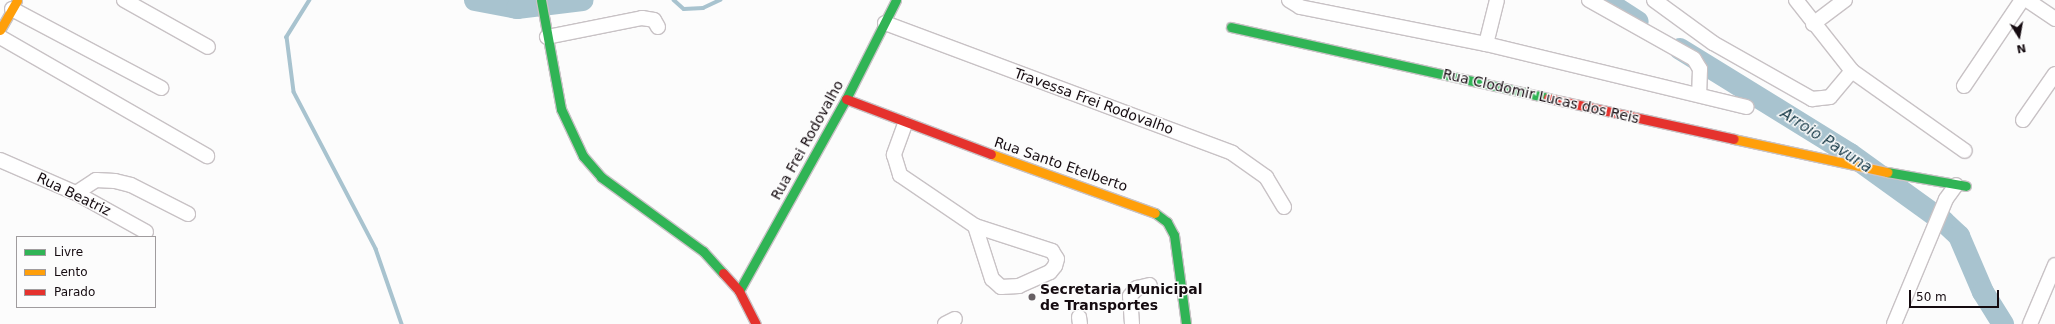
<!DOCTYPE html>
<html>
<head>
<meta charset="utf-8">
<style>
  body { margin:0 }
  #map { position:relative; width:2055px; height:324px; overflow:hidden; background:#fcfcfc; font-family:"DejaVu Sans",sans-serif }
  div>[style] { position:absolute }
  .stream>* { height:3.5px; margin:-1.75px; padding:0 1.75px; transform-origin:1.75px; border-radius:1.75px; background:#a8c3cf }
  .river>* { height:22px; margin:-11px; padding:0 11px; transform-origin:11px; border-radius:11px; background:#a8c3cf }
  .roads { filter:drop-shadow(1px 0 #c8c2c5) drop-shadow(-1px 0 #c8c2c5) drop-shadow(0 1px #c8c2c5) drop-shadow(0 -1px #c8c2c5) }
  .street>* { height:14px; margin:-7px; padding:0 7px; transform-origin:7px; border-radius:7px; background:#fff }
  .fast>* { height:9px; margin:-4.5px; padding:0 4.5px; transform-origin:4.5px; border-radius:4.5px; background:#30b455 }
  .slow>* { height:9px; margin:-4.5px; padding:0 4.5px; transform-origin:4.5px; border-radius:4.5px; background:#ff9f0a }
  .jam>* { height:9px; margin:-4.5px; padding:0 4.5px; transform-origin:4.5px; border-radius:4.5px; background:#e5322d }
  .dots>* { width:11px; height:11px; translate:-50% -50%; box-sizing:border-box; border:2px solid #fcfcfc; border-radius:50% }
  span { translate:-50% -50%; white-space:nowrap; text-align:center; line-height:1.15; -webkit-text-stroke:3px #fcfcfc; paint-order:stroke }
  .street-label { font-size:14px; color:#150b10 }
  .poi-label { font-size:14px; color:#150b10; font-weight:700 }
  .left { translate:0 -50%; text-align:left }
  .water-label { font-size:15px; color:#113543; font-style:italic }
  .legend { position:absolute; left:16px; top:236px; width:140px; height:72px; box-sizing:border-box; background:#fcfcfc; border:1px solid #a09c9e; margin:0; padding:5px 7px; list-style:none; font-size:12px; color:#150b10 }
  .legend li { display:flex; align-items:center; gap:8px; height:20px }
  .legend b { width:20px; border:1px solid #a09c9e }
  .north { position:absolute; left:1999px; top:16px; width:40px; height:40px; -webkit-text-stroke:3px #fcfcfc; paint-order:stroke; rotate:169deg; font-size:11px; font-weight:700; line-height:16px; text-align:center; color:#150b10 }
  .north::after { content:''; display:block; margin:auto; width:14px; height:18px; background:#150b10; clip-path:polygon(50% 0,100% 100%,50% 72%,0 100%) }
  .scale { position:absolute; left:1909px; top:290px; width:90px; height:18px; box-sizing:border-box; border:2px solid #150b10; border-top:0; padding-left:5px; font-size:12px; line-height:14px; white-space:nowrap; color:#150b10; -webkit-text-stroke:3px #fcfcfc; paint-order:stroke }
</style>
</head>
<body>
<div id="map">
  <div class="stream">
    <div style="left:310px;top:0;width:44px;rotate:121.9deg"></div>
    <div style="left:287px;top:37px;width:55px;rotate:82.7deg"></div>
    <div style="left:294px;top:92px;width:177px;rotate:62.4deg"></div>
    <div style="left:376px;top:249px;width:79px;rotate:70.9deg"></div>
    <div style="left:674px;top:0;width:13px;rotate:42deg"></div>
    <div style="left:684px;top:9px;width:19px;rotate:-3deg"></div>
    <div style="left:703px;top:8px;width:19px;rotate:-25deg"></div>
  </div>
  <div class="river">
    <div style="left:475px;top:0;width:43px;rotate:10.8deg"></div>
    <div style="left:517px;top:8px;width:66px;rotate:-6.9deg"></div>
    <div style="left:1604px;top:0;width:40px;rotate:32.9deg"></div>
    <div style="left:1680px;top:49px;width:200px;rotate:31.7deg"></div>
    <div style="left:1850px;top:154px;width:115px;rotate:35.8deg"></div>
    <div style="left:1943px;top:221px;width:22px;rotate:43deg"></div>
    <div style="left:1959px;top:236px;width:61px;rotate:66.8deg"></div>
    <div style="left:1983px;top:292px;width:38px;rotate:58deg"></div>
  </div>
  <div class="roads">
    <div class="street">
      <div style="left:124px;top:0;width:96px;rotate:29.2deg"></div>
      <div style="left:1289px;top:0;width:13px;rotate:32deg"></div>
      <div style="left:1300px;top:7px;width:190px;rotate:11.3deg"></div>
      <div style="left:1486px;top:44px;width:268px;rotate:13.6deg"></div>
      <div style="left:1589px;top:0;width:120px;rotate:29.3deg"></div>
      <div style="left:1694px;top:59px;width:12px;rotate:59deg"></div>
      <div style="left:1700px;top:69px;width:25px;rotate:92deg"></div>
      <div style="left:1654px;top:0;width:73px;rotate:36.1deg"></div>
      <div style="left:1713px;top:43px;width:114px;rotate:29.5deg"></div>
      <div style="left:1812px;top:99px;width:18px;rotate:-6deg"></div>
      <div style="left:1830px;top:97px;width:34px;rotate:-50deg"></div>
      <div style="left:1796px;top:0;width:90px;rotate:51.7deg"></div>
      <div style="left:1852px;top:71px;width:138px;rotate:35.3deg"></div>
      <div style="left:2027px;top:0;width:34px;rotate:34deg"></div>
      <div style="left:12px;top:9px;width:169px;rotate:27.9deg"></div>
      <div style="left:885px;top:23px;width:371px;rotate:20.5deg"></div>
      <div style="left:1232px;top:153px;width:42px;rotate:35.2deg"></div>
      <div style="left:1266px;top:177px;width:35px;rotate:59deg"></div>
      <div style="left:1813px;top:24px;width:40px;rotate:-37deg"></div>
      <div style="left:0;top:37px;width:239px;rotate:29.9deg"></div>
      <div style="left:547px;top:37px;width:97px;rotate:-11.3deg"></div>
      <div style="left:642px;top:18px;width:12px;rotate:9deg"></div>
      <div style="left:654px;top:20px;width:8px;rotate:60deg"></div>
      <div style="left:1486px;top:44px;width:45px;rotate:-76deg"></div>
      <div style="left:1964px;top:86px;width:104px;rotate:-56deg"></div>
      <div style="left:2023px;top:120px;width:56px;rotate:-55.2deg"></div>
      <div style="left:905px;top:124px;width:33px;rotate:110deg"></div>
      <div style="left:894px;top:155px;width:21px;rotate:73deg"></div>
      <div style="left:900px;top:175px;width:91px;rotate:34.2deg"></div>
      <div style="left:975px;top:226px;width:81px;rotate:18deg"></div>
      <div style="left:1052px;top:251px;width:9px;rotate:58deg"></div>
      <div style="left:1057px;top:259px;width:7px;rotate:106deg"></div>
      <div style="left:1055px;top:266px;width:8px;rotate:130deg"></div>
      <div style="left:1050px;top:272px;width:34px;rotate:156deg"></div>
      <div style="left:1019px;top:286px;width:18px;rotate:177deg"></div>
      <div style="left:1001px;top:287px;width:12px;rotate:-138deg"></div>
      <div style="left:992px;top:279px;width:56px;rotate:-107.8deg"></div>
      <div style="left:0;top:160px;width:83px;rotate:23.5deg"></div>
      <div style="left:76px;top:193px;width:80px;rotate:29.1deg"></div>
      <div style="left:76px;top:193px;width:24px;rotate:-33deg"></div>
      <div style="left:96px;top:180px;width:19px;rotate:3deg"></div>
      <div style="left:115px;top:181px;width:16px;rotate:14deg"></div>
      <div style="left:131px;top:185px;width:64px;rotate:27deg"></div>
      <div style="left:1079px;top:317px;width:7px;rotate:82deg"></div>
      <div style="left:945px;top:324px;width:11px;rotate:-27deg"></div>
      <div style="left:1132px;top:324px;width:28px;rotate:-94deg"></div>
      <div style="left:1130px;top:296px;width:11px;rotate:-49deg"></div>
      <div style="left:1137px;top:288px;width:13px;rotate:-13deg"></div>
      <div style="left:1894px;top:324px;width:135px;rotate:-67.4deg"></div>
      <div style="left:1946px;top:199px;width:17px;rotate:-54deg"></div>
      <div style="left:2030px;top:324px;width:64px;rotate:-67deg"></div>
    </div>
    <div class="fast">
      <div style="left:541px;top:0;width:111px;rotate:79.6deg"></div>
      <div style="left:561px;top:109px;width:52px;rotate:64.9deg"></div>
      <div style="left:583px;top:156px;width:28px;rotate:49deg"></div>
      <div style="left:601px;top:177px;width:126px;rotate:36deg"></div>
      <div style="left:703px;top:251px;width:30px;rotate:48deg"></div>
      <div style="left:1231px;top:27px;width:325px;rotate:12.6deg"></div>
      <div style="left:1887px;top:172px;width:80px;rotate:10deg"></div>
      <div style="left:1155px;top:213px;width:15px;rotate:37deg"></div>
      <div style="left:1167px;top:222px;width:15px;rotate:62deg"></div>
      <div style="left:1174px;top:235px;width:90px;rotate:82.3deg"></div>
      <div style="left:739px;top:291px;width:220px;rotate:-60.9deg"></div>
      <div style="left:846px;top:99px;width:111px;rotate:-63.2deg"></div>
    </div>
    <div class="slow">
      <div style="left:0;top:30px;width:34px;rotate:-60deg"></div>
      <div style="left:1734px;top:139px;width:157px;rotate:12.2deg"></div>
      <div style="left:991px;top:154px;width:174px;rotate:19.8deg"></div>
    </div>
    <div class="jam">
      <div style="left:1548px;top:98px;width:190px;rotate:12.4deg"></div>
      <div style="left:846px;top:99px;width:155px;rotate:20.8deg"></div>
      <div style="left:723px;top:273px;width:24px;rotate:48deg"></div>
      <div style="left:739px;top:291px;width:37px;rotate:63deg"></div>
    </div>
  </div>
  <div class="dots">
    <div style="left:1032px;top:297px;background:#665f63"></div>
  </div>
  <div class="street-label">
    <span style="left:1541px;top:96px;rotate:13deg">Rua Clodomir Lucas dos Reis</span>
    <span style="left:1094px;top:101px;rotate:20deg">Travessa Frei Rodovalho</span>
    <span style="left:807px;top:140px;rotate:-61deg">Rua Frei Rodovalho</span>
    <span style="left:1061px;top:164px;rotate:19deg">Rua Santo Etelberto</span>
    <span style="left:74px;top:194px;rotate:26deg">Rua Beatriz</span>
  </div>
  <div class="poi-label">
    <span class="left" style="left:1040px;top:297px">Secretaria Municipal<br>de Transportes</span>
  </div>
  <div class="water-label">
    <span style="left:1826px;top:141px;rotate:33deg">Arroio Pavuna</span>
  </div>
  <ul class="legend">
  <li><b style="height:5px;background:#30b455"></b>Livre</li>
  <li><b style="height:5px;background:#ff9f0a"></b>Lento</li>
  <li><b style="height:5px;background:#e5322d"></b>Parado</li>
  </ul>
  <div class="north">N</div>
  <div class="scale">50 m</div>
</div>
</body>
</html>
